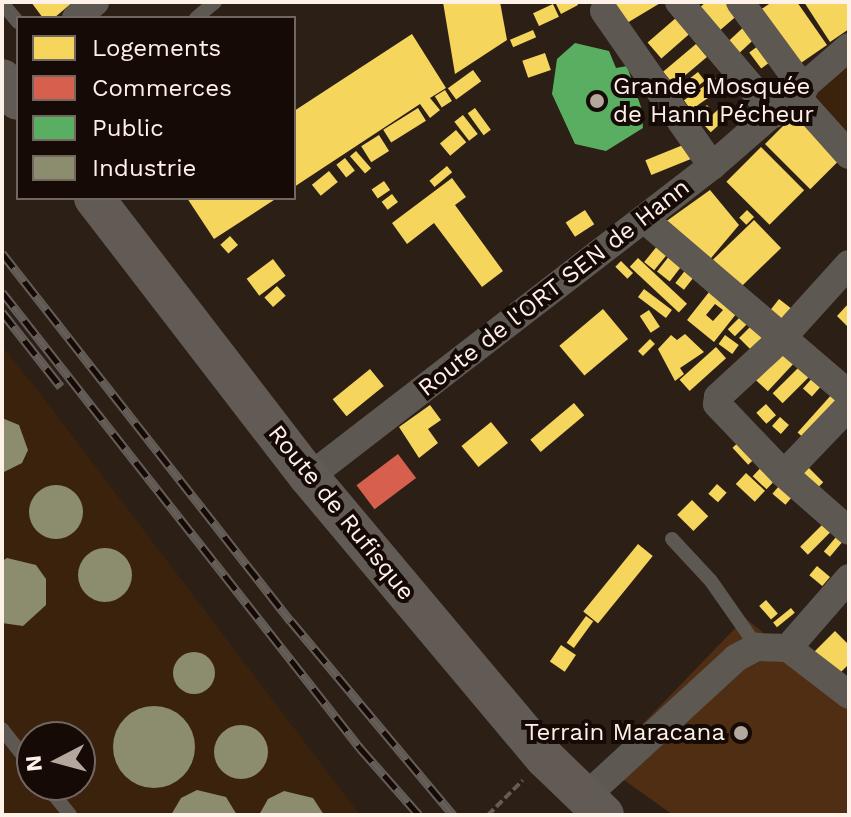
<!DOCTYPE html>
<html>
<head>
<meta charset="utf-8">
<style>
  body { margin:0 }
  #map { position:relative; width:851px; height:817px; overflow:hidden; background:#2b1f16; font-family:"Work Sans",sans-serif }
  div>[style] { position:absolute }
  .built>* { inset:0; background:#3b220d }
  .green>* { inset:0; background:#4f2e14 }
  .homes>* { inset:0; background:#f6d55c; transform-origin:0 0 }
  .shops>* { inset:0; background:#d6604d; transform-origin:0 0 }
  .public>* { inset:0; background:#5aae61 }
  .industry>* { inset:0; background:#8c8c6e }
  .round { border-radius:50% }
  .path>* { height:4px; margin-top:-2px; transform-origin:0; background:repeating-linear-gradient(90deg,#635c57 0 8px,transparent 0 12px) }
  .lane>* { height:14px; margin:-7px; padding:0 7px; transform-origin:7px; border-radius:7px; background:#5e5853 }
  .street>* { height:28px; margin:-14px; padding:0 14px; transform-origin:14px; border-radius:14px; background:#5e5853 }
  .secondary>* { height:40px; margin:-20px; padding:0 20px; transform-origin:20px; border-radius:20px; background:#625a54 }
  .rail>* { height:9px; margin-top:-4.5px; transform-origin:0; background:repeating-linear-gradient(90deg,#150a05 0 18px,#655e58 0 36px); box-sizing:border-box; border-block:2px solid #655e58 }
  .dots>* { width:22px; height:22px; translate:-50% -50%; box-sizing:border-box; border:4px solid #150a05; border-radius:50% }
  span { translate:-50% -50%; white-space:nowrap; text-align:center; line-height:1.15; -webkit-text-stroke:8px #150a05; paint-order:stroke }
  .poi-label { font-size:24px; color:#fef1e8 }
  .left { translate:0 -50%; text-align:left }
  .right { translate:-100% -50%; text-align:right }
  .street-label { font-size:24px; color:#fef1e8 }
  .frame { position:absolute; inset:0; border:4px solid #fef1e8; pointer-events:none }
  .legend { position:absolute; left:16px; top:16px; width:280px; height:184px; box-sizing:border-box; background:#150a05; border:2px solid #726660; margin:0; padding:10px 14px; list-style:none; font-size:24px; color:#fef1e8 }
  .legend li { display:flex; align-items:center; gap:16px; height:40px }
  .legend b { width:40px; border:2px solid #726660 }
  .north { position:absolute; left:16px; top:721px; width:80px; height:80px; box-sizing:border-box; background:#150a05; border:2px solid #726660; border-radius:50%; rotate:264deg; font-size:22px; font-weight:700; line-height:32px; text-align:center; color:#fef1e8 }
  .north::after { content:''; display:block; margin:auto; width:28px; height:36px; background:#b4a89e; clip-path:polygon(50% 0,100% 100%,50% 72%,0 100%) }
</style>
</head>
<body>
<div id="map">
  <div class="built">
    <div style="clip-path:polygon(849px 61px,849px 142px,809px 99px)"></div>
    <div style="clip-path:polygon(evenodd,2px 346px,42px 396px,360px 815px,2px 815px,2px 346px,32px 737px,80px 737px,80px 785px,32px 785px,32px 737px)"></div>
  </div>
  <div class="green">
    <div style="clip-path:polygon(745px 618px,849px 702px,849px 815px,673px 815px,603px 765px)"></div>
  </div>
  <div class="homes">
    <div style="clip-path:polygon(31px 2px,73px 2px,54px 18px,43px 18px)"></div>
    <div style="clip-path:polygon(443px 2px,500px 2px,507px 40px,455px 74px)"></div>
    <div style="clip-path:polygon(555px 2px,577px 2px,578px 5px,561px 14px)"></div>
    <div style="clip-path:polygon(608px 2px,662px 2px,622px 26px)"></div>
    <div style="clip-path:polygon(706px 2px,731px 2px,740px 13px,718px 32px,698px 9px)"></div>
    <div style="clip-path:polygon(772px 2px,797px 2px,827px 45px,795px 67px,757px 12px)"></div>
    <div style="clip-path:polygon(804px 2px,849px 2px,849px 29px,830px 42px)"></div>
    <div style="left:553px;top:4px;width:14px;height:22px;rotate:65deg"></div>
    <div style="left:677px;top:17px;width:21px;height:39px;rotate:49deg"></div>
    <div style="left:748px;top:23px;width:16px;height:29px;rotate:47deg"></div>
    <div style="left:533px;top:30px;width:8px;height:25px;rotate:67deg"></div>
    <div style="clip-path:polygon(412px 34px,446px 88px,430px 98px,440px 110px,430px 118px,420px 104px,294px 187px,294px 111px)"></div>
    <div style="left:696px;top:44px;width:17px;height:43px;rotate:50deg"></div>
    <div style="left:758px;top:46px;width:20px;height:11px;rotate:53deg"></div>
    <div style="left:545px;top:53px;width:18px;height:24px;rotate:71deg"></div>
    <div style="left:473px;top:70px;width:14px;height:31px;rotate:54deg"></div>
    <div style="left:698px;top:72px;width:11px;height:31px;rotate:52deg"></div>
    <div style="left:720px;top:75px;width:12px;height:44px;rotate:55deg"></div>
    <div style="left:780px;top:77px;width:8px;height:14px;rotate:60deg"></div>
    <div style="left:445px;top:90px;width:13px;height:12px;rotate:58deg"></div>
    <div style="left:707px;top:105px;width:8px;height:14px;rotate:50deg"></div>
    <div style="left:722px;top:106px;width:12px;height:26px;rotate:48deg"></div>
    <div style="left:418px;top:108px;width:15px;height:41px;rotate:58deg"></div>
    <div style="left:475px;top:108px;width:27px;height:9px;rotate:54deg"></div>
    <div style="left:463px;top:115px;width:24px;height:11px;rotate:52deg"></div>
    <div style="left:794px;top:115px;width:64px;height:41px;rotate:45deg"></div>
    <div style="left:456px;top:130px;width:16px;height:21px;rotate:50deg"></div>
    <div style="left:379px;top:135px;width:19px;height:21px;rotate:58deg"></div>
    <div style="left:688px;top:143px;width:16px;height:46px;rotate:68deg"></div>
    <div style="left:761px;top:147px;width:61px;height:49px;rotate:45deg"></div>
    <div style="left:356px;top:151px;width:23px;height:8px;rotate:49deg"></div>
    <div style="left:345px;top:158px;width:16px;height:11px;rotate:52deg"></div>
    <div style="left:447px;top:166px;width:8px;height:23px;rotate:50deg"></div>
    <div style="left:329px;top:171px;width:14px;height:22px;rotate:51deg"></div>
    <div style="clip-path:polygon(452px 178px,466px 197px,455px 205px,503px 271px,482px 287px,434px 223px,407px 244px,392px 223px)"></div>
    <div style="left:384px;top:181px;width:11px;height:15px;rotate:56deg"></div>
    <div style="clip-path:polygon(710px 190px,739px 225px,706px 264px,661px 225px)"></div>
    <div style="left:392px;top:194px;width:10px;height:13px;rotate:53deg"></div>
    <div style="clip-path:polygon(187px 198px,277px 198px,214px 239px)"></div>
    <div style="left:585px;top:210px;width:17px;height:23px;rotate:57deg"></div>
    <div style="left:747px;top:210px;width:10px;height:11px;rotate:45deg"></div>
    <div style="left:754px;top:220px;width:39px;height:57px;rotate:46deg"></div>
    <div style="left:230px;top:236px;width:12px;height:13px;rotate:48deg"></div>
    <div style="left:658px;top:245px;width:13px;height:22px;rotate:39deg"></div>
    <div style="left:670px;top:255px;width:16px;height:21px;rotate:38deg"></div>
    <div style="left:638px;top:258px;width:67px;height:12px;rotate:43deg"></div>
    <div style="left:273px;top:259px;width:21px;height:33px;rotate:53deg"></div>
    <div style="left:621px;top:261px;width:17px;height:8px;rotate:45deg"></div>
    <div style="left:687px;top:268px;width:11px;height:19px;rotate:38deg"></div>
    <div style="left:277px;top:286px;width:13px;height:17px;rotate:48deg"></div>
    <div style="clip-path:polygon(evenodd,713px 287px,740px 309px,714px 342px,687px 320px,713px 287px,715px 304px,723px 310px,713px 321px,706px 315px,715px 304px)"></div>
    <div style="left:644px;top:289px;width:35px;height:10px;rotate:37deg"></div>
    <div style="left:779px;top:299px;width:16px;height:19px;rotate:38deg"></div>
    <div style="clip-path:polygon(849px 303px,849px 328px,837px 316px)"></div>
    <div style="left:603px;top:309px;width:39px;height:57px;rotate:50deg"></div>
    <div style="left:649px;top:310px;width:20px;height:11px;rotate:57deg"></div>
    <div style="left:744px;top:313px;width:10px;height:23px;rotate:45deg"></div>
    <div style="left:756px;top:321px;width:21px;height:24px;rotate:45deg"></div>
    <div style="clip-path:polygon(685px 334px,704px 352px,680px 368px,684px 374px,675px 381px,658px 349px,671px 335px,677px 340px)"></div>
    <div style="left:725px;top:335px;width:17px;height:11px;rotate:36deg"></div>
    <div style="left:650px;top:339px;width:7px;height:17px;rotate:45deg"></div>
    <div style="left:716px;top:347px;width:15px;height:49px;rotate:48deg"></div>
    <div style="left:779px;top:347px;width:22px;height:40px;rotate:43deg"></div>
    <div style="left:801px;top:365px;width:14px;height:40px;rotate:45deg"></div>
    <div style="left:370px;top:369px;width:22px;height:48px;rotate:51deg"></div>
    <div style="left:815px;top:375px;width:12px;height:18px;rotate:42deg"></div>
    <div style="left:833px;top:393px;width:12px;height:53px;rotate:42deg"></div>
    <div style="left:574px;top:403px;width:16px;height:57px;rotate:50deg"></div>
    <div style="left:766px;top:404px;width:15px;height:13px;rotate:48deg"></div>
    <div style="clip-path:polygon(430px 405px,441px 420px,428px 429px,438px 443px,419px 458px,399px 427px)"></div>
    <div style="left:780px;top:417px;width:12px;height:12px;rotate:42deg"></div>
    <div style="left:491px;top:422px;width:27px;height:38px;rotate:51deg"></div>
    <div style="left:742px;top:439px;width:23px;height:13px;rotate:47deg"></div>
    <div style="left:767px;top:461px;width:19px;height:21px;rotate:43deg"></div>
    <div style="left:807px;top:466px;width:23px;height:16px;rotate:45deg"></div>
    <div style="left:746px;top:473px;width:26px;height:15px;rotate:43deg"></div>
    <div style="left:784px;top:480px;width:17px;height:18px;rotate:40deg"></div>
    <div style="left:717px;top:484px;width:13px;height:13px;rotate:42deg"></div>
    <div style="left:692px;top:500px;width:23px;height:21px;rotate:45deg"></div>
    <div style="left:827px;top:520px;width:11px;height:38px;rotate:45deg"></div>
    <div style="left:836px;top:537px;width:8px;height:19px;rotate:40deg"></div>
    <div style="left:638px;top:544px;width:19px;height:87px;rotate:39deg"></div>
    <div style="left:817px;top:566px;width:17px;height:12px;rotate:40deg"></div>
    <div style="left:766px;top:600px;width:18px;height:9px;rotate:49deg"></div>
    <div style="left:791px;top:608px;width:6px;height:23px;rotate:51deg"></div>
    <div style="left:586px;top:616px;width:9px;height:33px;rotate:36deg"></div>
    <div style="clip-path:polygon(835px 631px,849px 645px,849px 664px,832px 681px,809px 657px)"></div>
    <div style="left:561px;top:645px;width:18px;height:20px;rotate:34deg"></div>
  </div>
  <div class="shops">
    <div style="left:398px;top:454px;width:30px;height:52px;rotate:53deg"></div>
  </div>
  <div class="public">
    <div style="clip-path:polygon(575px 43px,609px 51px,616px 68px,627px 66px,641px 107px,643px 128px,606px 151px,575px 144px,552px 94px,557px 59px)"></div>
  </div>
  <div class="industry">
    <div style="clip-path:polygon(2px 418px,19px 425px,28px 450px,22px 463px,2px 473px)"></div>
    <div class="round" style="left:29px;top:485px;width:54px;height:54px"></div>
    <div class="round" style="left:78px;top:548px;width:54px;height:54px"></div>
    <div style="clip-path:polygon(7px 558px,36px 565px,46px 579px,46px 605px,23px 626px,2px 623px,2px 561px)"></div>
    <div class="round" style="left:173px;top:652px;width:42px;height:42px"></div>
    <div class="round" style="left:113px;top:706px;width:82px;height:82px"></div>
    <div class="round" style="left:214px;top:725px;width:54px;height:54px"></div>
    <div style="clip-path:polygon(197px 790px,226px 797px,237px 815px,171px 815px,181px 798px)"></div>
    <div style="clip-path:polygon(284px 791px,313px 798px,324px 815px,259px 815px,268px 799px)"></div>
  </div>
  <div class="path">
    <div style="left:488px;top:815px;width:49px;rotate:-45deg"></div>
  </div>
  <div class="lane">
    <div style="left:2px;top:3px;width:25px;rotate:50deg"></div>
    <div style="left:196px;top:18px;width:25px;rotate:-40deg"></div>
    <div style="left:672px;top:539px;width:57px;rotate:47.1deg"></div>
    <div style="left:711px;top:581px;width:80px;rotate:55.1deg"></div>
    <div style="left:2px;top:729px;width:48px;rotate:51.7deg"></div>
    <div style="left:46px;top:785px;width:38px;rotate:51deg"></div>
  </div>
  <div class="street">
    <div style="left:679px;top:2px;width:147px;rotate:49.7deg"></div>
    <div style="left:740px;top:2px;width:108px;rotate:53.7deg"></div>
    <div style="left:604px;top:11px;width:189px;rotate:55.1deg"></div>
    <div style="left:76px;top:18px;width:25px;rotate:-40deg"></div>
    <div style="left:796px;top:96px;width:79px;rotate:48.1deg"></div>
    <div style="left:644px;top:219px;width:270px;rotate:40.5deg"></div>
    <div style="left:849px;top:264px;width:97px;rotate:132.1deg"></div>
    <div style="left:784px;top:336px;width:90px;rotate:137.3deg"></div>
    <div style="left:718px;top:397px;width:7px;rotate:98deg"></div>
    <div style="left:717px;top:404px;width:97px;rotate:46.3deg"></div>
    <div style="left:784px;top:474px;width:86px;rotate:41.2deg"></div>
    <div style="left:784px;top:474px;width:94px;rotate:-46.3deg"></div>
    <div style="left:309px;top:477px;width:509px;rotate:-37.66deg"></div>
    <div style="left:712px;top:166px;width:181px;rotate:-41deg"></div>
    <div style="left:788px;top:648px;width:93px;rotate:-48.9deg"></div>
    <div style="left:585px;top:797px;width:205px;rotate:-42.6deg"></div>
    <div style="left:736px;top:658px;width:24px;rotate:-28deg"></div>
    <div style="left:757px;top:647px;width:31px;rotate:2deg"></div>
    <div style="left:788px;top:648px;width:77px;rotate:37.6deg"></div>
  </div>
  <div class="secondary">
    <div style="left:2px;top:79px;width:26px;rotate:53deg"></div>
    <div style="left:94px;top:198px;width:352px;rotate:52.4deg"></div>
    <div style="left:309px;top:477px;width:367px;rotate:50deg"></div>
    <div style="left:545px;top:758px;width:82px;rotate:44deg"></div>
  </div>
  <div class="rail">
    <div style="left:2px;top:253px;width:468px;rotate:51.9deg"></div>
    <div style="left:291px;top:621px;width:253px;rotate:50.1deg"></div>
    <div style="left:2px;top:292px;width:580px;rotate:51.86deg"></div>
    <div style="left:360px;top:748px;width:89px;rotate:48.6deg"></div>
    <div style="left:2px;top:312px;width:95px;rotate:51.8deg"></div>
  </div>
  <div class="dots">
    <div style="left:597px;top:101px;background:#b4a89e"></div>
    <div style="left:741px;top:733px;background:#b4a89e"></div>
  </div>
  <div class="poi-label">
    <span class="left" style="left:613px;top:101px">Grande Mosquée<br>de Hann Pécheur</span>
    <span class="right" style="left:725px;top:733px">Terrain Maracana</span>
  </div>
  <div class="street-label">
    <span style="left:554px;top:288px;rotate:-38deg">Route de l'ORT SEN de Hann</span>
    <span style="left:341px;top:513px;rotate:51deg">Route de Rufisque</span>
  </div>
  <div class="frame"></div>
  <ul class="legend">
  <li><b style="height:22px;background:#f6d55c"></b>Logements</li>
  <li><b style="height:22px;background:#d6604d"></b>Commerces</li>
  <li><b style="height:22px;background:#5aae61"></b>Public</li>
  <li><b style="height:22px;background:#8c8c6e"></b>Industrie</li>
  </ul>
  <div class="north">N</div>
</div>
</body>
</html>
